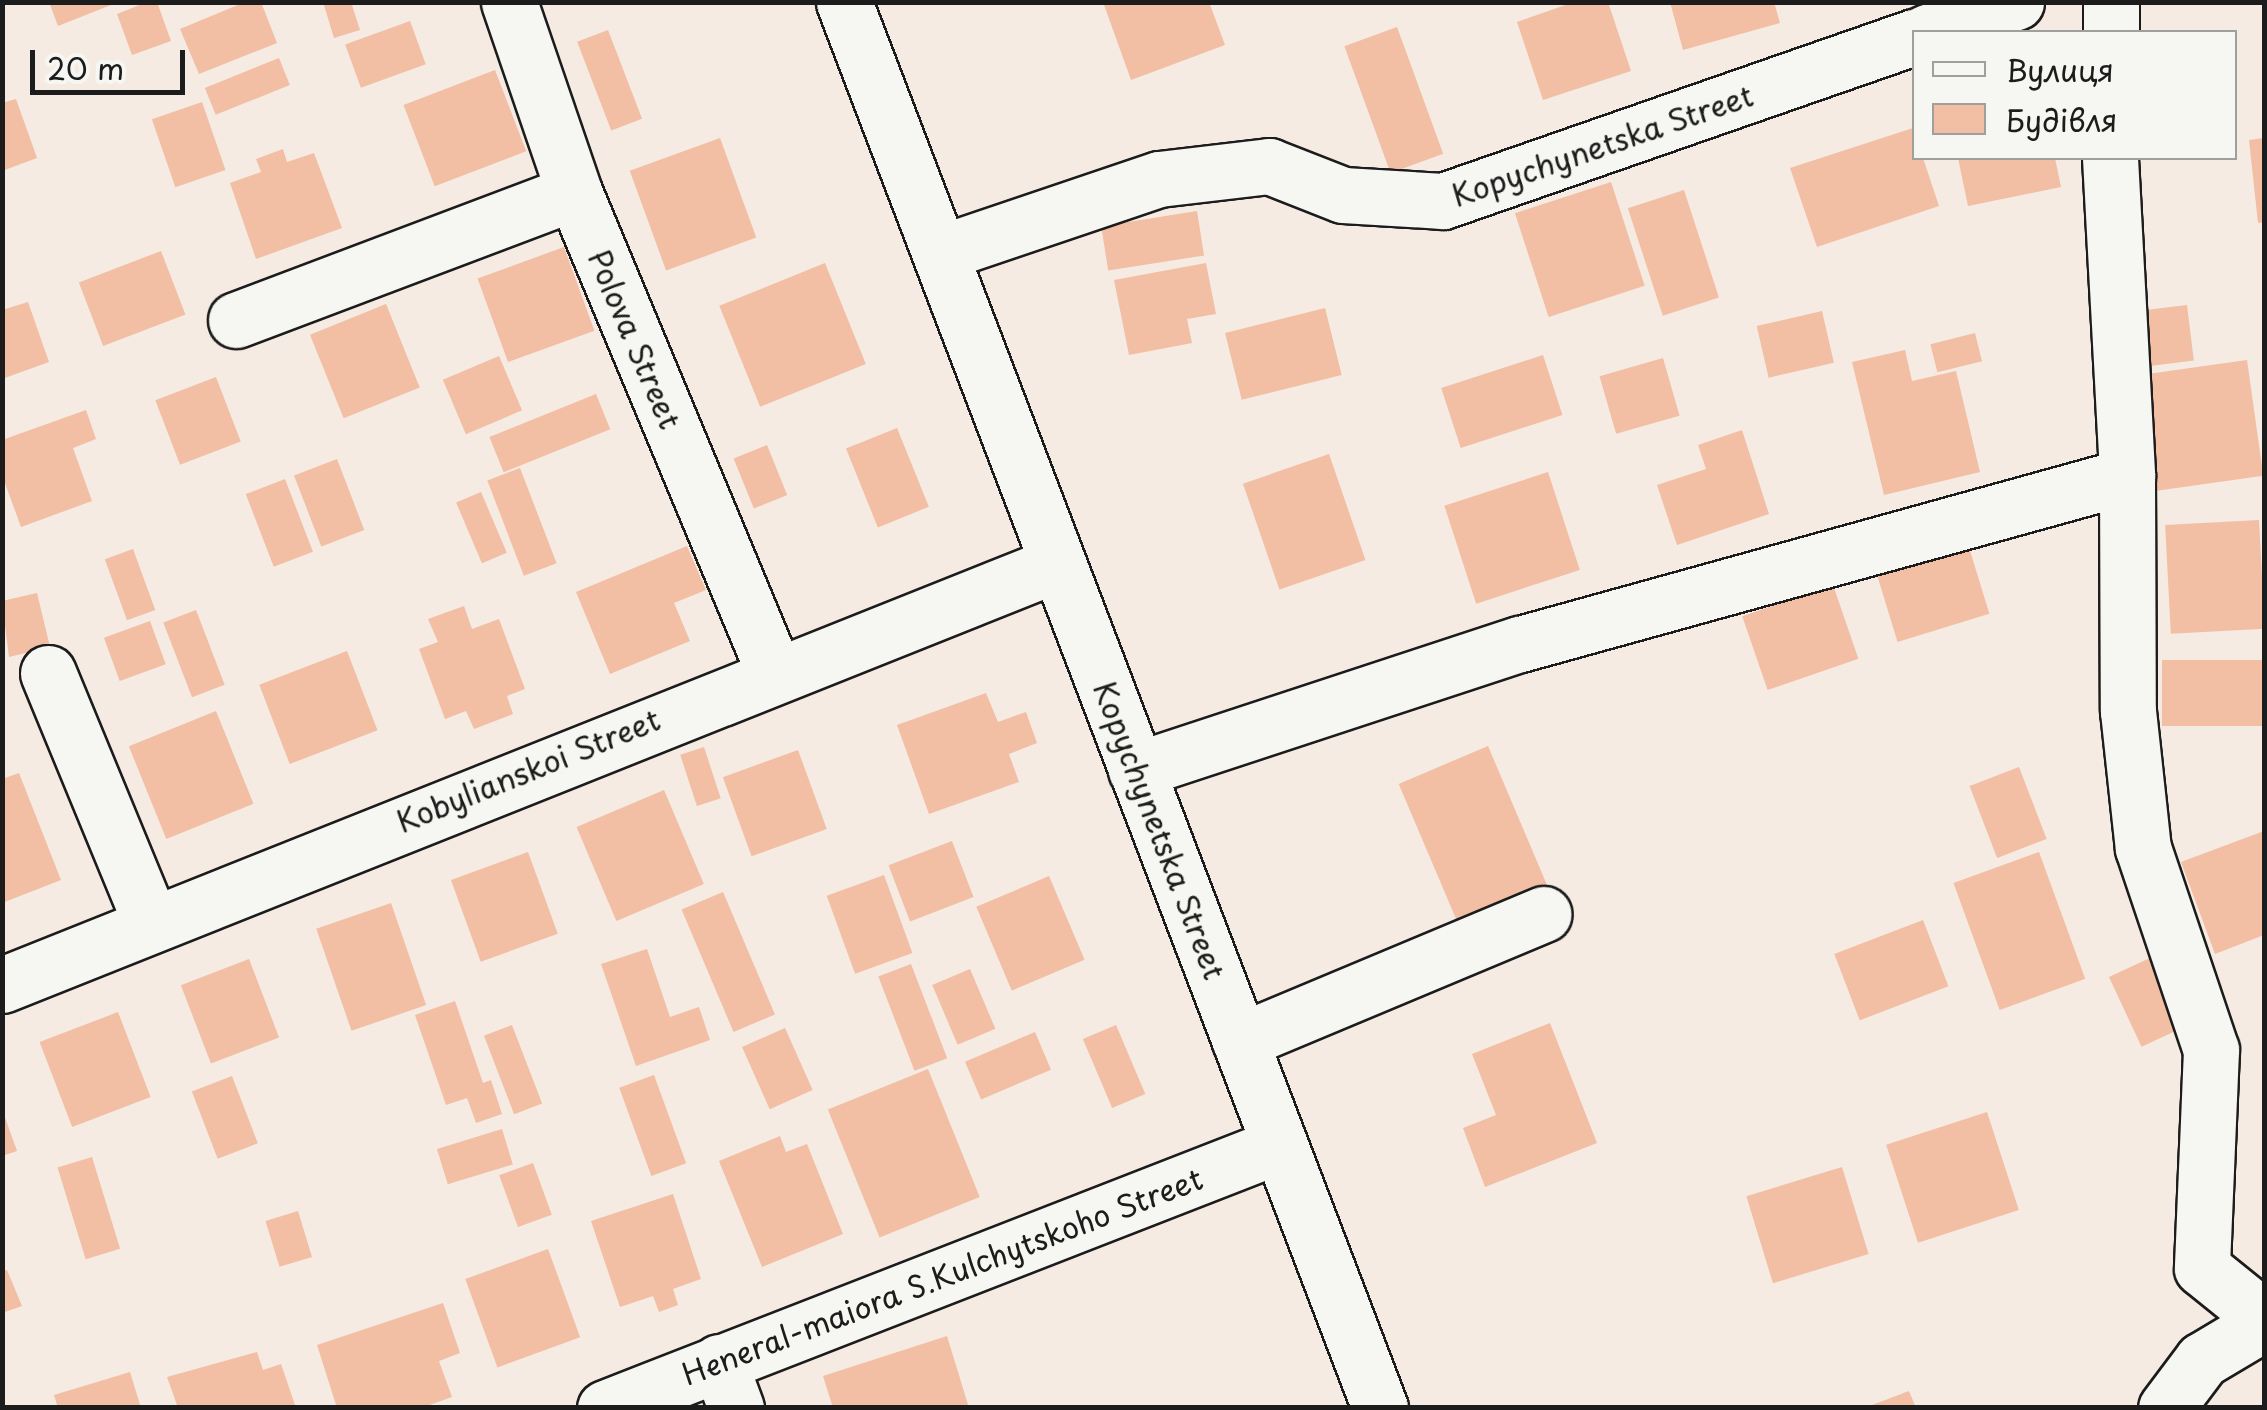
<!DOCTYPE html>
<html>
<head>
<meta charset="utf-8">
<style>
  body { margin:0 }
  #map { position:relative; width:2267px; height:1410px; overflow:hidden; background:#f5ebe2; font-family:"Playpen Sans",sans-serif }
  div>[style] { position:absolute }
  .building>* { inset:0; background:#f2bea4; transform-origin:0 0 }
  .roads { filter:drop-shadow(2px 0 #1c1c1c) drop-shadow(-2px 0 #1c1c1c) drop-shadow(0 2px #1c1c1c) drop-shadow(0 -2px #1c1c1c) }
  .minor>* { height:55px; margin:-27.5px; padding:0 27.5px; transform-origin:27.5px; border-radius:27.5px; background:#f6f6f2 }
  .major>* { height:55px; margin:-27.5px; padding:0 27.5px; transform-origin:27.5px; border-radius:27.5px; background:#f6f6f2 }
  span { translate:-50% -50%; white-space:nowrap; text-align:center; line-height:1.15; -webkit-text-stroke:10px #f6f6f2; paint-order:stroke }
  .street-label { font-size:30px; color:#1c1c1c }
  .frame { position:absolute; inset:0; border:5px solid #1c1c1c; pointer-events:none }
  .legend { position:absolute; left:1912px; top:30px; width:325px; height:130px; box-sizing:border-box; background:#f6f6f2; border:2px solid #9f9f9c; margin:0; padding:12px 18px; list-style:none; font-size:30px; color:#1c1c1c }
  .legend li { display:flex; align-items:center; gap:20px; height:50px }
  .legend b { width:50px; border:2px solid #9f9f9c }
  .scale { position:absolute; left:30px; top:50px; width:155px; height:45px; box-sizing:border-box; border:5px solid #1c1c1c; border-top:0; padding-left:12px; font-size:30px; line-height:35px; white-space:nowrap; color:#1c1c1c; -webkit-text-stroke:8px #f6f6f2; paint-order:stroke }
</style>
</head>
<body>
<div id="map">
  <div class="building">
    <div style="clip-path:polygon(49px 2px,116px 2px,116px 3px,58px 26px)"></div>
    <div style="clip-path:polygon(147px 2px,157px 2px,171px 41px,132px 55px,117px 14px)"></div>
    <div style="clip-path:polygon(245px 2px,261px 2px,277px 43px,199px 74px,180px 29px)"></div>
    <div style="clip-path:polygon(323px 2px,351px 2px,360px 30px,334px 38px)"></div>
    <div style="clip-path:polygon(1103px 2px,1209px 2px,1225px 45px,1131px 80px)"></div>
    <div style="clip-path:polygon(1574px 2px,1608px 2px,1631px 71px,1543px 100px,1517px 22px)"></div>
    <div style="clip-path:polygon(1670px 2px,1774px 2px,1780px 23px,1683px 50px)"></div>
    <div style="left:410px;top:21px;width:46px;height:69px;rotate:70deg"></div>
    <div style="left:1397px;top:27px;width:135px;height:56px;rotate:70deg"></div>
    <div style="left:608px;top:30px;width:95px;height:33px;rotate:69deg"></div>
    <div style="left:279px;top:58px;width:29px;height:80px;rotate:68deg"></div>
    <div style="left:495px;top:70px;width:87px;height:98px;rotate:69deg"></div>
    <div style="clip-path:polygon(16px 99px,37px 158px,2px 171px,2px 103px)"></div>
    <div style="left:202px;top:102px;width:72px;height:53px;rotate:71deg"></div>
    <div style="clip-path:polygon(1913px 128px,1914px 158px,1923px 158px,1939px 206px,1817px 247px,1790px 168px)"></div>
    <div style="left:720px;top:138px;width:106px;height:96px;rotate:70deg"></div>
    <div style="clip-path:polygon(2264px 138px,2264px 222px,2258px 223px,2249px 140px)"></div>
    <div style="clip-path:polygon(283px 149px,287px 162px,314px 153px,342px 228px,256px 259px,230px 183px,261px 172px,256px 159px)"></div>
    <div style="clip-path:polygon(1958px 158px,2055px 158px,2061px 187px,1968px 206px)"></div>
    <div style="left:1611px;top:182px;width:109px;height:101px;rotate:72deg"></div>
    <div style="left:1684px;top:190px;width:113px;height:59px;rotate:72deg"></div>
    <div style="left:1197px;top:211px;width:45px;height:97px;rotate:81deg"></div>
    <div style="left:564px;top:247px;width:89px;height:92px;rotate:70deg"></div>
    <div style="left:161px;top:251px;width:68px;height:88px;rotate:69deg"></div>
    <div style="left:825px;top:263px;width:109px;height:114px;rotate:68deg"></div>
    <div style="clip-path:polygon(1206px 263px,1216px 314px,1187px 319px,1192px 343px,1129px 355px,1114px 280px)"></div>
    <div style="clip-path:polygon(28px 302px,49px 362px,2px 379px,2px 310px)"></div>
    <div style="left:386px;top:304px;width:90px;height:82px;rotate:68deg"></div>
    <div style="left:2187px;top:305px;width:56px;height:52px;rotate:83deg"></div>
    <div style="left:1325px;top:308px;width:69px;height:103px;rotate:76deg"></div>
    <div style="left:1822px;top:311px;width:53px;height:67px;rotate:77deg"></div>
    <div style="left:1975px;top:333px;width:29px;height:46px;rotate:76deg"></div>
    <div style="clip-path:polygon(1905px 350px,1912px 381px,1956px 371px,1980px 472px,1884px 495px,1852px 362px)"></div>
    <div style="left:1543px;top:355px;width:63px;height:107px;rotate:72deg"></div>
    <div style="left:499px;top:356px;width:59px;height:61px;rotate:67deg"></div>
    <div style="left:1663px;top:358px;width:60px;height:66px;rotate:74deg"></div>
    <div style="left:2247px;top:360px;width:117px;height:113px;rotate:82deg"></div>
    <div style="left:216px;top:377px;width:69px;height:65px;rotate:69deg"></div>
    <div style="left:596px;top:394px;width:38px;height:115px;rotate:68deg"></div>
    <div style="clip-path:polygon(86px 410px,96px 439px,73px 448px,92px 501px,21px 527px,2px 475px,2px 440px)"></div>
    <div style="left:897px;top:428px;width:85px;height:55px;rotate:68deg"></div>
    <div style="clip-path:polygon(1742px 430px,1769px 514px,1677px 545px,1657px 485px,1706px 469px,1698px 445px)"></div>
    <div style="left:767px;top:445px;width:54px;height:36px;rotate:68deg"></div>
    <div style="left:1329px;top:454px;width:112px;height:91px;rotate:71deg"></div>
    <div style="left:337px;top:459px;width:76px;height:46px;rotate:69deg"></div>
    <div style="left:520px;top:468px;width:102px;height:35px;rotate:69deg"></div>
    <div style="left:1548px;top:472px;width:103px;height:109px;rotate:72deg"></div>
    <div style="left:285px;top:479px;width:78px;height:42px;rotate:69deg"></div>
    <div style="left:481px;top:492px;width:66px;height:27px;rotate:67deg"></div>
    <div style="left:2259px;top:520px;width:109px;height:94px;rotate:87deg"></div>
    <div style="left:1968px;top:544px;width:73px;height:96px;rotate:73deg"></div>
    <div style="clip-path:polygon(687px 546px,706px 590px,674px 603px,690px 641px,610px 674px,576px 592px)"></div>
    <div style="left:133px;top:549px;width:65px;height:30px;rotate:70deg"></div>
    <div style="left:1833px;top:585px;width:78px;height:96px;rotate:71deg"></div>
    <div style="clip-path:polygon(37px 593px,50px 647px,9px 657px,2px 601px)"></div>
    <div style="clip-path:polygon(464px 606px,472px 629px,499px 619px,525px 689px,507px 696px,513px 714px,474px 729px,466px 711px,445px 719px,419px 649px,438px 642px,428px 619px)"></div>
    <div style="left:196px;top:610px;width:80px;height:35px;rotate:69deg"></div>
    <div style="left:150px;top:621px;width:46px;height:49px;rotate:70deg"></div>
    <div style="left:347px;top:651px;width:85px;height:94px;rotate:69deg"></div>
    <div style="left:2264px;top:660px;width:66px;height:102px;rotate:90deg"></div>
    <div style="clip-path:polygon(986px 693px,998px 722px,1026px 712px,1037px 743px,1009px 754px,1019px 782px,929px 814px,897px 725px)"></div>
    <div style="left:216px;top:711px;width:100px;height:94px;rotate:68deg"></div>
    <div style="left:1488px;top:746px;width:164px;height:97px;rotate:67deg"></div>
    <div style="left:704px;top:747px;width:54px;height:25px;rotate:72deg"></div>
    <div style="left:798px;top:750px;width:84px;height:80px;rotate:70deg"></div>
    <div style="left:2019px;top:767px;width:77px;height:53px;rotate:69deg"></div>
    <div style="clip-path:polygon(19px 773px,61px 880px,2px 903px,2px 779px)"></div>
    <div style="left:664px;top:790px;width:102px;height:95px;rotate:67deg"></div>
    <div style="clip-path:polygon(2264px 831px,2264px 935px,2215px 954px,2181px 862px)"></div>
    <div style="left:952px;top:841px;width:60px;height:68px;rotate:69deg"></div>
    <div style="left:528px;top:852px;width:87px;height:82px;rotate:70deg"></div>
    <div style="left:2039px;top:852px;width:135px;height:91px;rotate:70deg"></div>
    <div style="left:884px;top:875px;width:83px;height:61px;rotate:70deg"></div>
    <div style="left:1049px;top:876px;width:91px;height:79px;rotate:67deg"></div>
    <div style="left:723px;top:892px;width:133px;height:45px;rotate:67deg"></div>
    <div style="left:391px;top:903px;width:108px;height:79px;rotate:71deg"></div>
    <div style="left:1923px;top:920px;width:71px;height:95px;rotate:69deg"></div>
    <div style="clip-path:polygon(647px 949px,670px 1017px,699px 1007px,710px 1040px,636px 1066px,601px 964px)"></div>
    <div style="left:2167px;top:950px;width:77px;height:64px;rotate:65deg"></div>
    <div style="left:249px;top:959px;width:84px;height:73px;rotate:69deg"></div>
    <div style="left:911px;top:964px;width:101px;height:35px;rotate:69deg"></div>
    <div style="left:970px;top:969px;width:65px;height:41px;rotate:67deg"></div>
    <div style="clip-path:polygon(455px 1001px,483px 1083px,491px 1080px,502px 1114px,476px 1123px,467px 1098px,446px 1105px,415px 1015px)"></div>
    <div style="left:118px;top:1012px;width:91px;height:84px;rotate:69deg"></div>
    <div style="clip-path:polygon(1550px 1023px,1597px 1143px,1485px 1187px,1463px 1128px,1496px 1115px,1472px 1054px)"></div>
    <div style="left:512px;top:1025px;width:84px;height:30px;rotate:69deg"></div>
    <div style="left:1116px;top:1025px;width:75px;height:36px;rotate:67deg"></div>
    <div style="left:785px;top:1028px;width:68px;height:47px;rotate:66deg"></div>
    <div style="left:1035px;top:1032px;width:41px;height:76px;rotate:67deg"></div>
    <div style="left:928px;top:1069px;width:138px;height:108px;rotate:68deg"></div>
    <div style="left:654px;top:1075px;width:94px;height:37px;rotate:70deg"></div>
    <div style="left:232px;top:1076px;width:72px;height:43px;rotate:69deg"></div>
    <div style="clip-path:polygon(2px 1109px,17px 1151px,2px 1156px)"></div>
    <div style="left:1987px;top:1112px;width:103px;height:106px;rotate:72deg"></div>
    <div style="left:502px;top:1129px;width:37px;height:68px;rotate:73deg"></div>
    <div style="clip-path:polygon(780px 1136px,786px 1152px,807px 1144px,843px 1234px,762px 1267px,719px 1161px)"></div>
    <div style="left:92px;top:1157px;width:96px;height:36px;rotate:73deg"></div>
    <div style="left:533px;top:1163px;width:55px;height:36px;rotate:70deg"></div>
    <div style="left:1842px;top:1167px;width:91px;height:100px;rotate:73deg"></div>
    <div style="clip-path:polygon(673px 1194px,701px 1279px,673px 1289px,678px 1305px,659px 1312px,653px 1296px,620px 1307px,591px 1221px)"></div>
    <div style="left:298px;top:1211px;width:48px;height:34px;rotate:73deg"></div>
    <div style="left:548px;top:1249px;width:94px;height:88px;rotate:70deg"></div>
    <div style="clip-path:polygon(7px 1270px,22px 1306px,2px 1313px,2px 1271px)"></div>
    <div style="clip-path:polygon(443px 1303px,460px 1353px,439px 1361px,452px 1397px,421px 1408px,337px 1408px,317px 1345px)"></div>
    <div style="clip-path:polygon(947px 1336px,969px 1408px,833px 1408px,823px 1376px)"></div>
    <div style="clip-path:polygon(257px 1352px,263px 1370px,281px 1364px,296px 1408px,178px 1408px,167px 1377px)"></div>
    <div style="clip-path:polygon(130px 1372px,141px 1408px,58px 1408px,54px 1395px)"></div>
    <div style="clip-path:polygon(1909px 1391px,1916px 1408px,1867px 1408px,1867px 1407px)"></div>
  </div>
  <div class="roads">
    <div class="minor">
      <div style="left:509px;top:2px;width:201px;rotate:71.1deg"></div>
      <div style="left:574px;top:192px;width:520px;rotate:67.38deg"></div>
      <div style="left:1927px;top:32px;width:94px;rotate:-18.6deg"></div>
      <div style="left:2111px;top:32px;width:30px;rotate:-90deg"></div>
      <div style="left:2110px;top:158px;width:318px;rotate:86.9deg"></div>
      <div style="left:2127px;top:476px;width:235px;rotate:89.8deg"></div>
      <div style="left:2128px;top:711px;width:138px;rotate:83.8deg"></div>
      <div style="left:2143px;top:848px;width:213px;rotate:71.4deg"></div>
      <div style="left:2211px;top:1050px;width:218px;rotate:92.4deg"></div>
      <div style="left:2202px;top:1268px;width:80px;rotate:38.9deg"></div>
      <div style="left:940px;top:253px;width:231px;rotate:-18.7deg"></div>
      <div style="left:1159px;top:179px;width:111px;rotate:-6.7deg"></div>
      <div style="left:1269px;top:166px;width:79px;rotate:21.4deg"></div>
      <div style="left:1343px;top:195px;width:100px;rotate:3.4deg"></div>
      <div style="left:1443px;top:201px;width:499px;rotate:-19.2deg"></div>
      <div style="left:236px;top:320px;width:361px;rotate:-20.7deg"></div>
      <div style="left:48px;top:673px;width:268px;rotate:67.6deg"></div>
      <div style="left:1136px;top:770px;width:404px;rotate:-18.2deg"></div>
      <div style="left:1520px;top:644px;width:630px;rotate:-15.47deg"></div>
      <div style="left:2px;top:985px;width:1136px;rotate:-21.75deg"></div>
      <div style="left:1240px;top:1041px;width:329px;rotate:-22.7deg"></div>
      <div style="left:719px;top:1362px;width:49px;rotate:69.7deg"></div>
      <div style="left:605px;top:1408px;width:724px;rotate:-21.29deg"></div>
      <div style="left:2166px;top:1408px;width:60px;rotate:-53.1deg"></div>
      <div style="left:2202px;top:1360px;width:72px;rotate:-30.8deg"></div>
    </div>
    <div class="major">
      <div style="left:844px;top:2px;width:1505px;rotate:69.13deg"></div>
    </div>
  </div>
  <div class="street-label">
    <span style="left:1602px;top:145px;rotate:-19deg">Kopychynetska Street</span>
    <span style="left:635px;top:339px;rotate:67deg">Polova Street</span>
    <span style="left:528px;top:770px;rotate:-22deg">Kobylianskoi Street</span>
    <span style="left:1160px;top:830px;rotate:69deg">Kopychynetska Street</span>
    <span style="left:942px;top:1276px;rotate:-21deg">Heneral-maiora S.Kulchytskoho Street</span>
  </div>
  <div class="frame"></div>
  <ul class="legend">
  <li><b style="height:12px;background:#f6f6f2"></b>Вулиця</li>
  <li><b style="height:28px;background:#f2bea4"></b>Будівля</li>
  </ul>
  <div class="scale">20 m</div>
</div>
</body>
</html>
